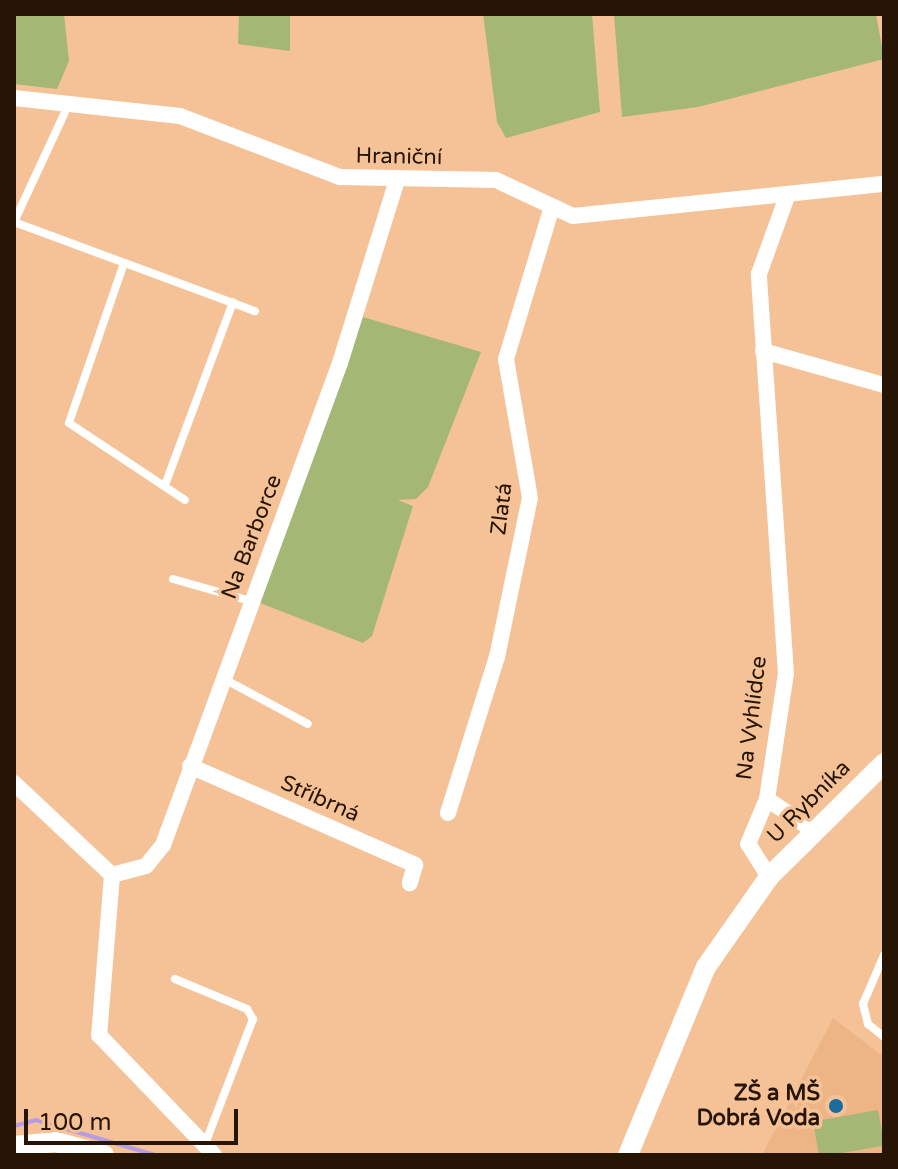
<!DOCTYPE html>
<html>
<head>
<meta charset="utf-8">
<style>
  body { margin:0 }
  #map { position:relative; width:898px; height:1169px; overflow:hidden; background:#f5c297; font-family:"Varela Round",sans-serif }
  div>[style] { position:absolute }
  .built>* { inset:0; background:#edb585 }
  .green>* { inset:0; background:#a4b775; transform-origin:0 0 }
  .stream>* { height:4px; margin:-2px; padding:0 2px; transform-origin:2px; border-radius:2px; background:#b69ce0 }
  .service>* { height:8px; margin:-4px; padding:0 4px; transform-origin:4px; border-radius:4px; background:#fff }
  .minor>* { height:16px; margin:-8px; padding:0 8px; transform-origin:8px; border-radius:8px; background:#fff }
  .tertiary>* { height:20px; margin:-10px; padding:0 10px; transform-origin:10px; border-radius:10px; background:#fff }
  .dots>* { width:22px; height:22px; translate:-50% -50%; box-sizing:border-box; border:4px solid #f5c297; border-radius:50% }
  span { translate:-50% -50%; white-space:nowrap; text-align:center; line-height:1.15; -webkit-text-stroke:7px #f5c297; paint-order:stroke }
  .street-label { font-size:22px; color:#261404 }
  .poi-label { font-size:22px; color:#261404; font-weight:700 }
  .right { translate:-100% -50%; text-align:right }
  .frame { position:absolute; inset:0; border:16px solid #261404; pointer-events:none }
  .scale { position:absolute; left:24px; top:1109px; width:214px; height:36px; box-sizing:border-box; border:4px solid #261404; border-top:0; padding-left:10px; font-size:24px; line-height:28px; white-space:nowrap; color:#261404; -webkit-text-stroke:6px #f5c297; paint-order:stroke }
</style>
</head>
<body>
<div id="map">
  <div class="built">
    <div style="clip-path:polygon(833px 1018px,884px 1057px,884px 1155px,762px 1155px)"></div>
  </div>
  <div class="green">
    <div style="clip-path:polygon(14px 14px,64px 14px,69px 61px,57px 89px,14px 84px)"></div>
    <div style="clip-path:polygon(239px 14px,290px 14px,290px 51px,238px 44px)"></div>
    <div style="clip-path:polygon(483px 14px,592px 14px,600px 112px,506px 138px,497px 122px)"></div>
    <div style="clip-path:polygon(614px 14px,876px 14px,884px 59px,698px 107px,622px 117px)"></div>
    <div style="clip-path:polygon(363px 317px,481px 352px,428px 487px,416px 499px,398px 500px,413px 506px,372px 636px,363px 643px,260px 603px)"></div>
    <div style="left:878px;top:1110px;width:36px;height:66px;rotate:80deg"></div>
  </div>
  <div class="stream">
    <div style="left:14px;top:1126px;width:23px;rotate:-15deg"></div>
    <div style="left:36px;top:1120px;width:124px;rotate:16.4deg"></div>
  </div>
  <div class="service">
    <div style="left:14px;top:222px;width:257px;rotate:20.3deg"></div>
    <div style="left:14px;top:222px;width:121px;rotate:-65.1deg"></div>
    <div style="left:124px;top:263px;width:169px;rotate:109deg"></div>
    <div style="left:69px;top:423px;width:139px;rotate:33.6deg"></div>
    <div style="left:165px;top:485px;width:195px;rotate:-69.6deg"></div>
    <div style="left:173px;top:579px;width:81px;rotate:15.8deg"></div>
    <div style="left:224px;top:679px;width:95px;rotate:28.2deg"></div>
    <div style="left:884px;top:955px;width:53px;rotate:113.2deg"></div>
    <div style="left:863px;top:1004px;width:21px;rotate:76deg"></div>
    <div style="left:868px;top:1024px;width:21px;rotate:39deg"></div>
    <div style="left:175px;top:979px;width:78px;rotate:22.6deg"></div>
    <div style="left:247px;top:1009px;width:12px;rotate:59deg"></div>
    <div style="left:253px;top:1019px;width:134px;rotate:111deg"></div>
  </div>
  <div class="minor">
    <div style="left:14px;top:98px;width:167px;rotate:6.2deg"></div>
    <div style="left:180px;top:116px;width:171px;rotate:20.9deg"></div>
    <div style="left:340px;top:177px;width:156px;rotate:1.1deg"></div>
    <div style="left:496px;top:180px;width:85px;rotate:25.1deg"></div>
    <div style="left:573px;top:216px;width:313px;rotate:-5.9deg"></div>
    <div style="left:763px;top:351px;width:126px;rotate:15.7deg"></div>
    <div style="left:190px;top:766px;width:246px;rotate:23.7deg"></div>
    <div style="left:415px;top:865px;width:19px;rotate:106deg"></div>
    <div style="left:14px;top:783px;width:134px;rotate:43.2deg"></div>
    <div style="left:112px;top:875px;width:35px;rotate:-15deg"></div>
    <div style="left:146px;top:866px;width:27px;rotate:-51deg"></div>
    <div style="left:163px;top:845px;width:513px;rotate:-69.84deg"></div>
    <div style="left:340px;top:363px;width:189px;rotate:-72.7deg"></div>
    <div style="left:767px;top:799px;width:53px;rotate:34.3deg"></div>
    <div style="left:448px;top:813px;width:164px;rotate:-72.6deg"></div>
    <div style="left:497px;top:657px;width:162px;rotate:-78.3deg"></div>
    <div style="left:530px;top:498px;width:141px;rotate:-99.8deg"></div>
    <div style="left:506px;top:359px;width:156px;rotate:-73.2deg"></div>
    <div style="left:112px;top:875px;width:161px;rotate:94.6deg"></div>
    <div style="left:99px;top:1035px;width:166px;rotate:46.2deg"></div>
    <div style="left:769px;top:877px;width:39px;rotate:-122deg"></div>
    <div style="left:748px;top:844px;width:49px;rotate:-67.1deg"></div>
    <div style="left:767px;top:799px;width:126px;rotate:-81.4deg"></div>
    <div style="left:786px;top:674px;width:401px;rotate:-93.9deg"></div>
    <div style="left:759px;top:274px;width:80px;rotate:-70.2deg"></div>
  </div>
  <div class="tertiary">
    <div style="left:14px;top:1146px;width:42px;rotate:-5.4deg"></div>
    <div style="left:56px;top:1142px;width:50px;rotate:15.2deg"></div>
    <div style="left:628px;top:1155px;width:204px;rotate:-67.5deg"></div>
    <div style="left:706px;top:967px;width:110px;rotate:-55deg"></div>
    <div style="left:769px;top:877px;width:162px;rotate:-44.7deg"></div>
  </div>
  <div class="dots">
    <div style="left:836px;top:1106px;background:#1a6c9d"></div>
  </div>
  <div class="street-label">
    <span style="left:399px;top:157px;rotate:1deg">Hraniční</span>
    <span style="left:502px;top:509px;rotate:-83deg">Zlatá</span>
    <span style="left:252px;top:537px;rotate:-69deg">Na Barborce</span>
    <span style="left:752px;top:718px;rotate:-83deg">Na Vyhlídce</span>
    <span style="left:320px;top:799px;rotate:24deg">Stříbrná</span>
    <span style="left:809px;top:802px;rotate:-45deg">U Rybníka</span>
  </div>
  <div class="poi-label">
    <span class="right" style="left:820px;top:1106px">ZŠ a MŠ<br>Dobrá Voda</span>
  </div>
  <div class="frame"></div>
  <div class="scale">100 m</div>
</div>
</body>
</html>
